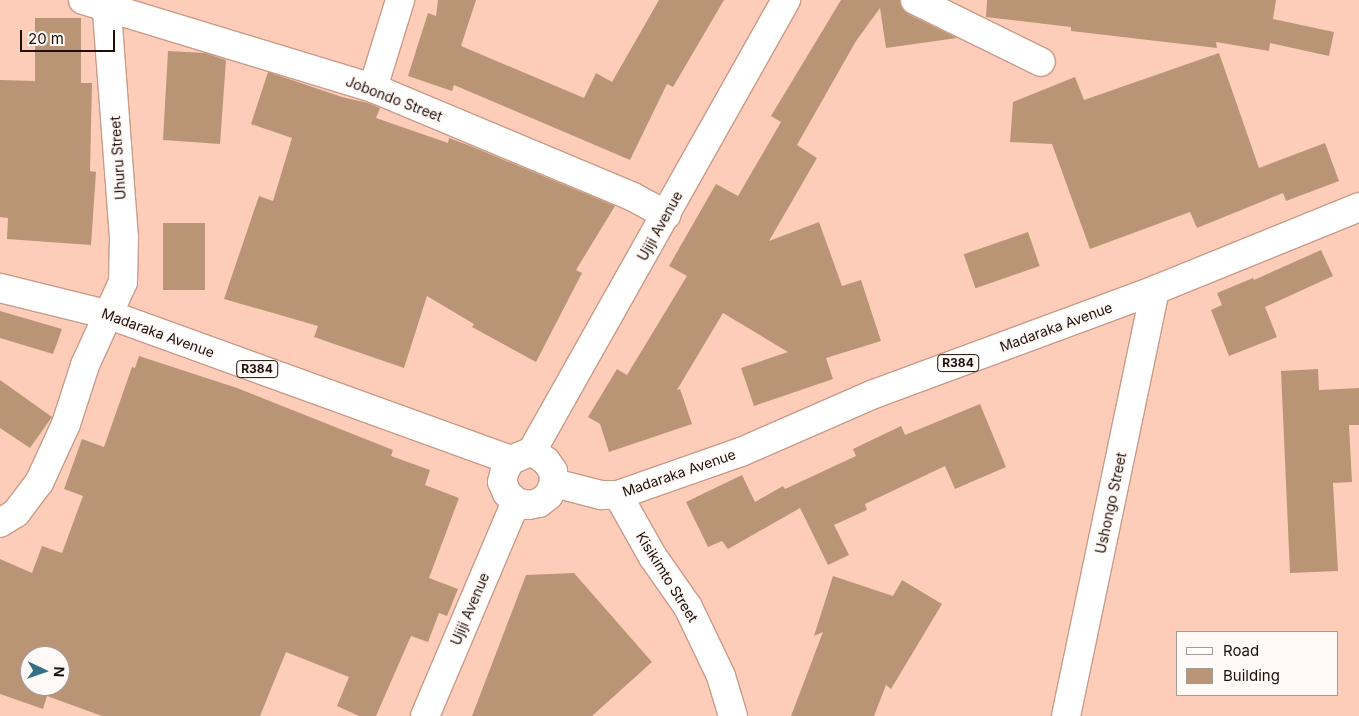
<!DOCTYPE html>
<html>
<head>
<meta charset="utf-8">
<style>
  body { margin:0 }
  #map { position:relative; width:1359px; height:716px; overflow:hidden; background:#fecdb9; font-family:Inter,sans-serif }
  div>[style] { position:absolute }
  .building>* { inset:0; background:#b99575; transform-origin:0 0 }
  .roads { filter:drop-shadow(1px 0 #c99b87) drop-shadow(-1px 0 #c99b87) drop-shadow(0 1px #c99b87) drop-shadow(0 -1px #c99b87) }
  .minor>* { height:28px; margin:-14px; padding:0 14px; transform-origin:14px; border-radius:14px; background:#fff }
  .major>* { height:28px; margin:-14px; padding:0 14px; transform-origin:14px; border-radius:14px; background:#fff }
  span { translate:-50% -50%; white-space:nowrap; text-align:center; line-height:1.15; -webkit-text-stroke:4px #fff9f7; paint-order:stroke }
  .shield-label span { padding:1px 4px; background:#fff9f7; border:1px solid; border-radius:4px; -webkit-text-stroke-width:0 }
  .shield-label { font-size:12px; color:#1f0f08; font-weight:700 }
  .street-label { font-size:14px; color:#1f0f08 }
  .legend { position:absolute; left:1176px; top:631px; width:162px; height:65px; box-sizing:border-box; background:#fff9f7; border:1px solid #a59b97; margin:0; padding:6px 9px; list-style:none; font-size:15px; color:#1f0f08 }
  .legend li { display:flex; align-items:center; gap:10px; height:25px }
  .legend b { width:25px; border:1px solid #a59b97 }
  .north { position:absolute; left:20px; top:646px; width:50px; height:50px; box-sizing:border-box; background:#fff9f7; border:1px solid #a59b97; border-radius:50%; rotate:93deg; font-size:14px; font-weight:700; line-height:20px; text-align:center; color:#1f0f08 }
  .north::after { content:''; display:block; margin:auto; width:18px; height:22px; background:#337187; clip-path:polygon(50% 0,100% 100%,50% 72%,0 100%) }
  .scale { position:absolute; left:20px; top:30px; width:95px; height:22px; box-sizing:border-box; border:2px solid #1f0f08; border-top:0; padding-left:6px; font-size:15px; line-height:18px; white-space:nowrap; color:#1f0f08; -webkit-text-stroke:4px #fff9f7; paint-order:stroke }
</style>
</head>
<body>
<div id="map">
  <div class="building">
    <div style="clip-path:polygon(438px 0,476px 0,461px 46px,584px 98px,596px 73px,612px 82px,659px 0,724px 0,673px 87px,667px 84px,630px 160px,454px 85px,452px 91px,408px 76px,428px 13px,436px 16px)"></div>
    <div style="clip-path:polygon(841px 0,900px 0,908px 14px,957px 38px,886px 48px,880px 8px,856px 41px,797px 145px,817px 158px,769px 241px,819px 222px,842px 286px,861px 280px,881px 341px,826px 358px,833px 379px,754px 406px,741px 368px,788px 352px,723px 313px,677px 390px,680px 389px,692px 424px,609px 452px,600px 424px,588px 417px,617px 369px,627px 375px,687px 276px,669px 266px,716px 184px,738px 196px,781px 122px,771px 116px)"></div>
    <div style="clip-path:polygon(987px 0,1276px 0,1273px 19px,1334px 32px,1329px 56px,1270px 43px,1269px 51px,1216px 42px,1217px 48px,1071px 31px,1071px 27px,986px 17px)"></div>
    <div style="clip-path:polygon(35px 18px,81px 18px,81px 83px,92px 83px,90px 171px,96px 172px,91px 245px,7px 239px,8px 218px,0 217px,0 80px,35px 81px)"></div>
    <div style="clip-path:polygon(168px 51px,205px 53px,226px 60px,220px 144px,163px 140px)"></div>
    <div style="clip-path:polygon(1219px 53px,1259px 168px,1325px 143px,1339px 181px,1286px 201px,1283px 193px,1197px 228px,1190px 212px,1090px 249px,1052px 144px,1010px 142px,1013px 102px,1075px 77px,1084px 100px)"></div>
    <div style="clip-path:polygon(268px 72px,342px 97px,368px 103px,380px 108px,376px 118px,448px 143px,449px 138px,468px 145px,615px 206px,576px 270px,582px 273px,536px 362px,472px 327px,474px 324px,427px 296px,404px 368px,314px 337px,318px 326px,224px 299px,259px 196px,273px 201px,292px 138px,251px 124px)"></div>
    <div style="left:163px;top:223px;width:42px;height:67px"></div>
    <div style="left:1028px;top:232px;width:36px;height:68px;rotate:71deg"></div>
    <div style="clip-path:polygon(1321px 250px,1333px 276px,1265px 307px,1277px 337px,1229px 356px,1211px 310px,1222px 305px,1217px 293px,1253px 278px,1254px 280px)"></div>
    <div style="clip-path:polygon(0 311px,62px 329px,53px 354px,0 338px)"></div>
    <div style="clip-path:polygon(evenodd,139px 356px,237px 388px,393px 450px,391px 456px,430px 470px,425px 485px,459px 498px,429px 578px,458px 589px,447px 616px,439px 613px,428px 642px,411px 636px,376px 716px,359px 716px,337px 706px,349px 677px,286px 652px,260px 716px,102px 716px,47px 696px,43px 709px,0 694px,0 559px,32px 573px,42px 546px,62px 553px,83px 496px,64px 489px,82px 439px,104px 447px,132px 367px,135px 368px,139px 356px,30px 656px,60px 656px,60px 686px,30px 686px,30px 656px)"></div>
    <div style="clip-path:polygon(1318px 369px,1319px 390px,1359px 388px,1359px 425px,1349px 425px,1352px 482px,1333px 483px,1338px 571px,1290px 573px,1281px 371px)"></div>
    <div style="clip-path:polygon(0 380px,52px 417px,30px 448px,0 428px)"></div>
    <div style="clip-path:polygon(980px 404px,1006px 467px,955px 489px,945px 466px,865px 504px,867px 510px,834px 525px,849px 555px,828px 565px,800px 508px,728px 549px,722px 541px,708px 547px,686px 502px,742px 475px,755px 502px,783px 486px,785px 489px,856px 456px,853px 449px,901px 426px,905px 435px)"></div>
    <div style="clip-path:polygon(574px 573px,652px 662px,592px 716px,472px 716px,526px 575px)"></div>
    <div style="clip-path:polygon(833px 576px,893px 596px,902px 580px,942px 604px,891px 689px,886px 685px,874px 716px,791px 716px,823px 632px,814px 636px)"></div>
  </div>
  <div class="roads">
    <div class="minor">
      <div style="left:83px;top:0;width:303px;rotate:16.9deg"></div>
      <div style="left:373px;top:88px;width:282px;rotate:22.7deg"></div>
      <div style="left:633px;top:197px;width:38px;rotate:28deg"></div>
      <div style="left:915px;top:0;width:140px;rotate:26.2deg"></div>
      <div style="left:373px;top:88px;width:92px;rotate:-72.9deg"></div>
      <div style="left:618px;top:495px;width:71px;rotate:60.6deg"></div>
      <div style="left:653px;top:557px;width:61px;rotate:55deg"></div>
      <div style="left:688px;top:607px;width:76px;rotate:64.4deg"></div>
      <div style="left:721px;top:676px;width:42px;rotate:73.3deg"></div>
      <div style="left:0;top:523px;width:19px;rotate:-32deg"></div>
      <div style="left:16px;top:513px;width:38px;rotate:-53deg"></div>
      <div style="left:39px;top:483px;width:65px;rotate:-65.4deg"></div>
      <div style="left:66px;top:424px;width:62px;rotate:-72.1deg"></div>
      <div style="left:85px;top:365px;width:91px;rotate:-65.4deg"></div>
      <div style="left:123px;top:282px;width:44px;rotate:-88.7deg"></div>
      <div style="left:124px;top:238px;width:239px;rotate:-94.3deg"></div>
      <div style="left:1066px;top:716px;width:435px;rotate:-78.2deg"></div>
    </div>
    <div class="major">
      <div style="left:0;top:288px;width:113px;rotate:13.8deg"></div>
      <div style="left:110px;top:315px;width:426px;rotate:19.9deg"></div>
      <div style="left:532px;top:451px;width:518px;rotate:-60.61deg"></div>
      <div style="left:532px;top:451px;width:17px;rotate:36deg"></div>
      <div style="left:546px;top:461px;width:12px;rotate:55deg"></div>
      <div style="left:553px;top:471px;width:12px;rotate:85deg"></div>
      <div style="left:554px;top:483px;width:13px;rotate:113deg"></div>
      <div style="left:549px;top:495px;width:13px;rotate:141deg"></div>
      <div style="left:539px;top:503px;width:11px;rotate:170deg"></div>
      <div style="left:528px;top:505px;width:12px;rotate:-166deg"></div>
      <div style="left:516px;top:502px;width:13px;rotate:-135deg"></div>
      <div style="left:507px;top:493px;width:12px;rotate:-114deg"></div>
      <div style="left:502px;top:482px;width:12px;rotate:-76deg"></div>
      <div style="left:505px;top:470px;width:12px;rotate:-59deg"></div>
      <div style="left:511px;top:460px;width:23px;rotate:-23deg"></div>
      <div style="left:554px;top:483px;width:49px;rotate:14.3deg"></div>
      <div style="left:601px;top:495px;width:17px"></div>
      <div style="left:618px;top:495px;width:130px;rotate:-19.3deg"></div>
      <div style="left:741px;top:452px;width:145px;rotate:-23.6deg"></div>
      <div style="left:874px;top:394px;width:300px;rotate:-20.3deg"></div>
      <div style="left:1155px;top:290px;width:220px;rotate:-22.1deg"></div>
      <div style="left:425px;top:716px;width:233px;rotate:-67deg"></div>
    </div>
  </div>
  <div class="shield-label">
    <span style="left:958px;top:363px">R384</span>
    <span style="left:257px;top:369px">R384</span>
  </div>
  <div class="street-label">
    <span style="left:394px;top:99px;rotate:21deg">Jobondo Street</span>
    <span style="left:118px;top:158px;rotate:-94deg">Uhuru Street</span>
    <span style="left:660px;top:226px;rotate:-61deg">Ujiji Avenue</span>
    <span style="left:1056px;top:327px;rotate:-20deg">Madaraka Avenue</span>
    <span style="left:158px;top:333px;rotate:20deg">Madaraka Avenue</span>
    <span style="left:679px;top:473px;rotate:-19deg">Madaraka Avenue</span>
    <span style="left:1111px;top:503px;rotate:-78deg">Ushongo Street</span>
    <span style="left:667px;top:577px;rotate:58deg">Kisikimto Street</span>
    <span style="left:470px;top:609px;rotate:-67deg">Ujiji Avenue</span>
  </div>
  <ul class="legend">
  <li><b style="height:6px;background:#fff"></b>Road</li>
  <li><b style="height:14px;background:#b99575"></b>Building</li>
  </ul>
  <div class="north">N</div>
  <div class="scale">20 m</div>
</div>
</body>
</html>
